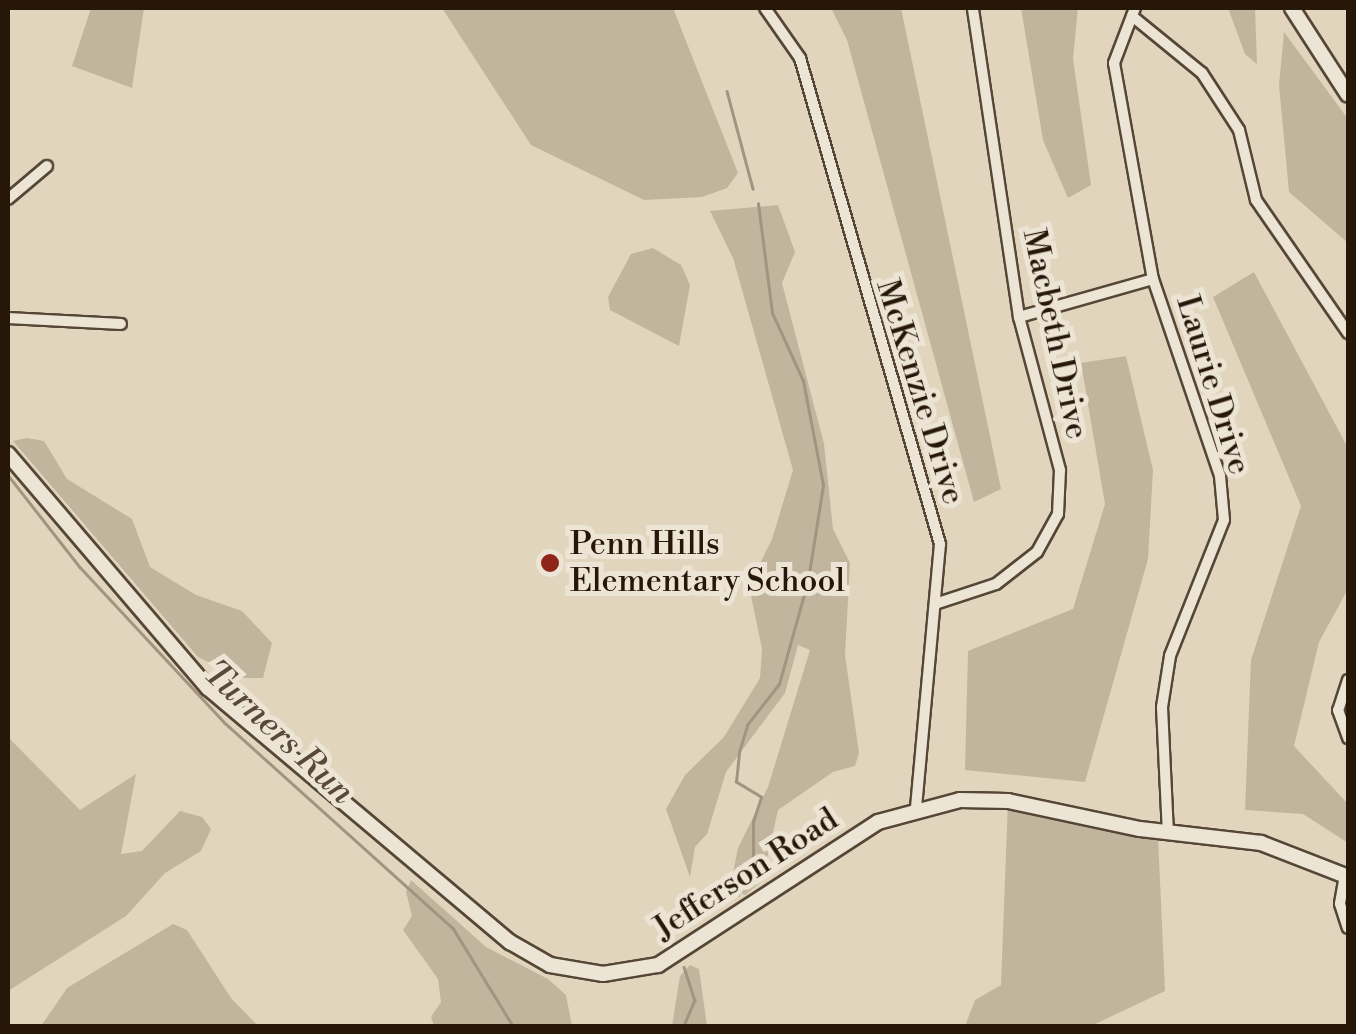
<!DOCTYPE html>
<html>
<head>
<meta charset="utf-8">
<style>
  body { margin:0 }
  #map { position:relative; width:1356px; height:1034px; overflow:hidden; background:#e2d5bd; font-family:"Libre Bodoni",serif }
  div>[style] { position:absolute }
  .green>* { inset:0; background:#c2b59e }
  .stream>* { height:2.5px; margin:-1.25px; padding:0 1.25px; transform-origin:1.25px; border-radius:1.25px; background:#a29480 }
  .roads { filter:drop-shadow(2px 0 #554636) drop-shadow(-2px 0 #554636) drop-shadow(0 2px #554636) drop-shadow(0 -2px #554636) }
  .street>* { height:10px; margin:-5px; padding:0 5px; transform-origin:5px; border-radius:5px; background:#ece4d4 }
  .secondary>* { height:14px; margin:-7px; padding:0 7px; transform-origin:7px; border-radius:7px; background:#ece4d4 }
  .dots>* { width:28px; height:28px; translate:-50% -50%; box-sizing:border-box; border:5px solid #ece4d4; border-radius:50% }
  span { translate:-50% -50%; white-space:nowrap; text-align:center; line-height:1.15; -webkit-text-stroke:10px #ece4d4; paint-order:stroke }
  .street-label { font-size:32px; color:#261709 }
  .poi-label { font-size:32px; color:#261709 }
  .left { translate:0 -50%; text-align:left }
  .water-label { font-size:35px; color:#584939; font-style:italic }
  .frame { position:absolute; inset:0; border:10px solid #261709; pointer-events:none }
</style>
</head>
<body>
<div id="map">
  <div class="green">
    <div style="clip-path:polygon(91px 8px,144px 8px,132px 88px,72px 66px)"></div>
    <div style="clip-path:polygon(442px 8px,673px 8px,738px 173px,727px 188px,702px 197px,644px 200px,531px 145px)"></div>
    <div style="clip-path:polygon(831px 8px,901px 8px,1001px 489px,974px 502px,847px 40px)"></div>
    <div style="clip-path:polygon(1021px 8px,1078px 8px,1073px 59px,1091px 185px,1068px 198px,1043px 140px)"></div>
    <div style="clip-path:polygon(1228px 8px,1255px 8px,1257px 64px,1245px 54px)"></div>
    <div style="clip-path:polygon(1284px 32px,1348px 119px,1348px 243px,1289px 192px,1279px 85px)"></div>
    <div style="clip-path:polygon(778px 205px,795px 252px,782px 283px,824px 444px,833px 529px,850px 563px,845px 655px,859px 753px,855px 766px,833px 772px,778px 810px,762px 881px,745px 895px,730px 888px,738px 848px,768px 787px,810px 650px,798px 645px,785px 693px,726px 772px,707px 834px,695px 847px,690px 877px,666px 809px,685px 775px,724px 737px,760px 678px,762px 649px,749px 586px,772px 539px,793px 470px,733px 258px,710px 211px)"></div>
    <div style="clip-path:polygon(653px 248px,681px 265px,690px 285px,679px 346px,610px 310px,608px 297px,631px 254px)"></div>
    <div style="clip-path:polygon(1254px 272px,1348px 448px,1348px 589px,1319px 642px,1294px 746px,1348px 804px,1348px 843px,1303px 814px,1245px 810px,1251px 660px,1301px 506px,1213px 297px)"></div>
    <div style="clip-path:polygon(1126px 356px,1153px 470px,1148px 559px,1085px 782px,965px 770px,968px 651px,1073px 609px,1105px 504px,1081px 363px)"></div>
    <div style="clip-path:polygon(27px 438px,44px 441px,67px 479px,132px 519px,150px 567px,196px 595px,242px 611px,272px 643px,263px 678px,241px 678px,198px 657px,13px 441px)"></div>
    <div style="clip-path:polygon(8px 737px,80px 810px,136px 774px,121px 854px,142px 851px,180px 811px,202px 817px,211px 829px,201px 851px,165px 873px,126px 916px,8px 991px)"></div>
    <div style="clip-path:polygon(1008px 801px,1158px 837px,1165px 991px,1091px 1026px,965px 1026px,975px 1000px,1001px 985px)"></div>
    <div style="clip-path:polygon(411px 880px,486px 947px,548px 979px,566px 995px,572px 1026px,434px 1026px,431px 1017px,441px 1002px,438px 979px,403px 930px,412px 916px,406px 892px)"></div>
    <div style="clip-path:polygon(173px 924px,187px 930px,231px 998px,258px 1026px,41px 1026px,67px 988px)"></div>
    <div style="clip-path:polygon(690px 965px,699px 969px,707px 1026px,672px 1026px,680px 976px)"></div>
  </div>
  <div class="stream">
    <div style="left:727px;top:91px;width:101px;rotate:75.1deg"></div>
    <div style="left:8px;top:475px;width:117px;rotate:52deg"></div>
    <div style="left:80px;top:567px;width:213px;rotate:47.1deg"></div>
    <div style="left:225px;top:723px;width:307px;rotate:42deg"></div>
    <div style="left:453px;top:928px;width:115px;rotate:58.5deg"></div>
    <div style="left:738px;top:895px;width:40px;rotate:-68deg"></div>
    <div style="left:753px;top:858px;width:36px;rotate:-90deg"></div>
    <div style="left:753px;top:822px;width:26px;rotate:-72deg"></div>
    <div style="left:761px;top:797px;width:29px;rotate:-149deg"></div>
    <div style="left:736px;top:782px;width:30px;rotate:-84deg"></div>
    <div style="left:739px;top:752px;width:28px;rotate:-73deg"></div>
    <div style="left:747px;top:725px;width:52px;rotate:-52deg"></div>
    <div style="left:779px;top:684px;width:108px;rotate:-74.4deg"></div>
    <div style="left:808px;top:580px;width:96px;rotate:-81deg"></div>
    <div style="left:823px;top:485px;width:106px;rotate:-100.9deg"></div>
    <div style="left:803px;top:381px;width:75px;rotate:-114.5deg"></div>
    <div style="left:772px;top:313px;width:110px;rotate:-97.3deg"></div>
    <div style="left:684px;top:967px;width:35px;rotate:72deg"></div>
    <div style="left:695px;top:1000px;width:28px;rotate:113deg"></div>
  </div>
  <div class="roads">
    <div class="street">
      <div style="left:765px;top:8px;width:61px;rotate:55deg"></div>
      <div style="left:800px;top:58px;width:506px;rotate:73.93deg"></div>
      <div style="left:940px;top:544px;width:265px;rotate:95.2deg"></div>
      <div style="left:1135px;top:8px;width:59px;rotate:110.9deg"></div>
      <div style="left:1114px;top:63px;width:219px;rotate:79.8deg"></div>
      <div style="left:1153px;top:279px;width:208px;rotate:71.2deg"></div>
      <div style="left:1220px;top:476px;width:44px;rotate:84.8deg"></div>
      <div style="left:1224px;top:520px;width:146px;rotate:111.7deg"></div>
      <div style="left:1170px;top:656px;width:52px;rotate:98.9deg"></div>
      <div style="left:1162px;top:707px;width:126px;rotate:87.3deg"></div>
      <div style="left:1132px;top:16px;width:90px;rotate:39.2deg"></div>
      <div style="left:1202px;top:73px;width:68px;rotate:57deg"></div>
      <div style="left:1239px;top:130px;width:72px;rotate:76.3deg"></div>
      <div style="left:1256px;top:200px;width:162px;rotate:55.3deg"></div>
      <div style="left:8px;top:199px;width:51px;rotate:-40.2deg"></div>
      <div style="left:1019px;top:317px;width:139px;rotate:-15.8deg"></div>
      <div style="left:8px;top:318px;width:113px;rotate:3deg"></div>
      <div style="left:935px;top:604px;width:64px;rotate:-18.2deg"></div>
      <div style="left:996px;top:584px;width:52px;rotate:-38deg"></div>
      <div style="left:1037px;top:552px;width:43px;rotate:-61.1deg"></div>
      <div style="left:1058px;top:514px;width:44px;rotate:-87.4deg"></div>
      <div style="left:1060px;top:470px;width:158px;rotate:-105deg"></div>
      <div style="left:1019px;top:317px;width:312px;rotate:-98.5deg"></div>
      <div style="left:1348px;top:680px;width:32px;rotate:108deg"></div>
      <div style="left:1338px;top:710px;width:30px;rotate:70deg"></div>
      <div style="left:1345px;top:875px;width:29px;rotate:100deg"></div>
      <div style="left:1340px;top:904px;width:25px;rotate:72deg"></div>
    </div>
    <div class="secondary">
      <div style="left:1292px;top:8px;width:103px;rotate:57.2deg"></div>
      <div style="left:8px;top:454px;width:308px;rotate:49.5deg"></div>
      <div style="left:208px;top:688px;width:395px;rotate:40.1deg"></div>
      <div style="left:510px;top:942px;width:46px;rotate:29.9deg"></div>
      <div style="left:550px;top:965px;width:54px;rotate:9.6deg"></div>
      <div style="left:603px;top:974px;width:56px;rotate:-9.3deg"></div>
      <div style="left:658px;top:965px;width:262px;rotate:-33deg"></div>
      <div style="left:878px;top:822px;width:85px;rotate:-15deg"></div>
      <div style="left:960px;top:800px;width:48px;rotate:1.2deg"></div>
      <div style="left:1008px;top:801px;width:135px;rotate:12deg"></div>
      <div style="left:1140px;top:829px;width:122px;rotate:6.6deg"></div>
      <div style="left:1261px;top:843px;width:93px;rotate:21.3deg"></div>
    </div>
  </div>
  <div class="dots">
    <div style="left:550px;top:563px;background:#8f2418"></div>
  </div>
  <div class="street-label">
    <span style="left:1055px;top:334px;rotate:78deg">Macbeth Drive</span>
    <span style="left:1213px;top:385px;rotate:73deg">Laurie Drive</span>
    <span style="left:920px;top:392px;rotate:73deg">McKenzie Drive</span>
    <span style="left:746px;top:874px;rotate:-33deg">Jefferson Road</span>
  </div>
  <div class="poi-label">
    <span class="left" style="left:570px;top:563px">Penn Hills<br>Elementary School</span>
  </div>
  <div class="water-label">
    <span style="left:278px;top:733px;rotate:43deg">Turners Run</span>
  </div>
  <div class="frame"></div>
</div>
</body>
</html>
